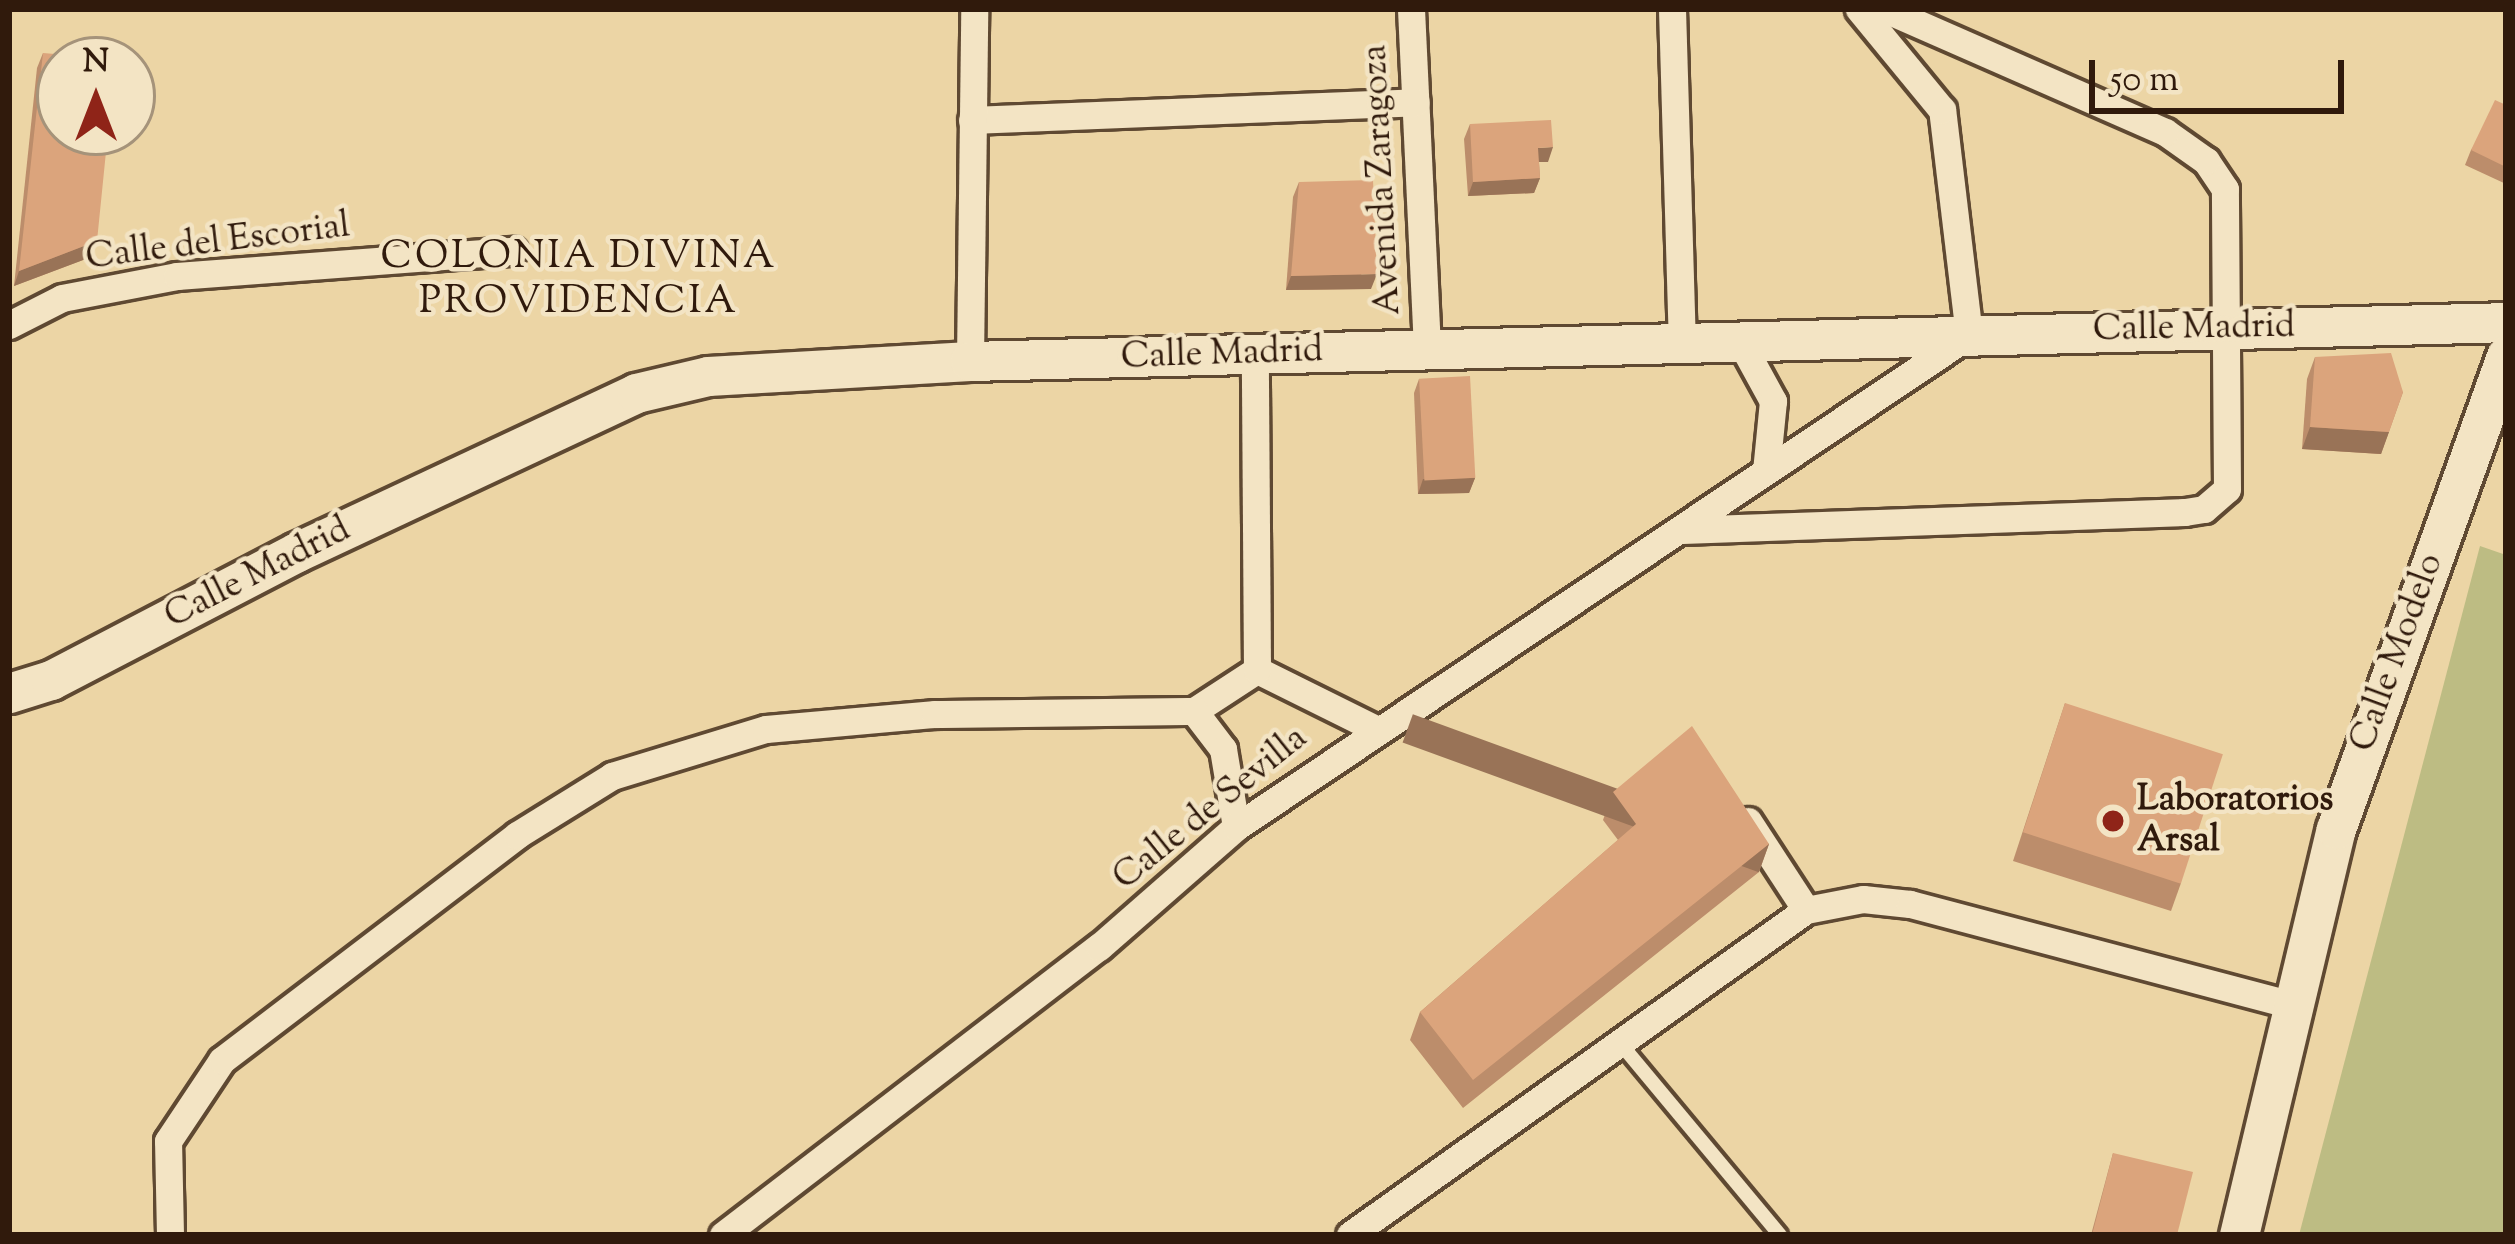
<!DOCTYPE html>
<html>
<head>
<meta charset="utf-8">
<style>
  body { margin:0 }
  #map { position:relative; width:2515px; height:1244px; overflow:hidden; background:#ecd5a5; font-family:"Sorts Mill Goudy",serif }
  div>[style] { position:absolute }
  .green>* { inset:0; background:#bdbc83 }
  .roads { filter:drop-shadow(3px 0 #5f4932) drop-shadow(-3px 0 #5f4932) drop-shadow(0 3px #5f4932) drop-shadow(0 -3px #5f4932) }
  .lane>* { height:14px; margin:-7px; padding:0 7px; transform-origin:7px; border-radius:7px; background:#f3e4c4 }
  .street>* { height:27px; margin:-13.5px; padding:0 13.5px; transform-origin:13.5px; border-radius:13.5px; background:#f3e4c4 }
  .secondary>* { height:39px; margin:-19.5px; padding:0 19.5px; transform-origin:19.5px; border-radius:19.5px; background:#f3e4c4 }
  .wall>* { inset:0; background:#bc8d6b }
  .shaded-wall>* { inset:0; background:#997357; transform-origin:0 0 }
  .building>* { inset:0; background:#dba47c; transform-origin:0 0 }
  .dots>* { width:33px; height:33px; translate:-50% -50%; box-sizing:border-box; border:6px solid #f3e4c4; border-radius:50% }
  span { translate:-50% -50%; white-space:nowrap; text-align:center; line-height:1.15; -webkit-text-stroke:9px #f3e4c4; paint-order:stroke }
  .street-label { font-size:36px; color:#301a0c }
  .poi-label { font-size:36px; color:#301a0c; font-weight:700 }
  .left { translate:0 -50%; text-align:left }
  .neighbourhood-label { font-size:39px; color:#301a0c; letter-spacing:3px }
  .frame { position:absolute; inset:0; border:12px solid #301a0c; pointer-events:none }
  .north { position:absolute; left:36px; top:36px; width:120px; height:120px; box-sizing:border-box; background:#f3e4c4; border:3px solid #a5937a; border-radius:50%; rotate:0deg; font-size:33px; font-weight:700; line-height:48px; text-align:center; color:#301a0c }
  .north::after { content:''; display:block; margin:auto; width:42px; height:54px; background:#8f2418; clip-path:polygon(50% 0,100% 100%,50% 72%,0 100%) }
  .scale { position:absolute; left:2089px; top:60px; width:255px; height:54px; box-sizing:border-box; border:6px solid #301a0c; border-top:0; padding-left:15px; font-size:36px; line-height:42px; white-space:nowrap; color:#301a0c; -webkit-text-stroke:9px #f3e4c4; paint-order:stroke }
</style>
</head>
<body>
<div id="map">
  <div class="green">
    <div style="clip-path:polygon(2480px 546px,2506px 555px,2506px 1235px,2299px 1235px)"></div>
  </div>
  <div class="roads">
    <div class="lane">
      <div style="left:1620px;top:1043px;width:250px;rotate:50.2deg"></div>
    </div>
    <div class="street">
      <div style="left:1411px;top:9px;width:339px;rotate:87.3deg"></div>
      <div style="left:1672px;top:9px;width:331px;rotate:88.3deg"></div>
      <div style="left:972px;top:120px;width:444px;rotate:-2.3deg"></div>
      <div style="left:9px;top:325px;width:59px;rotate:-27deg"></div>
      <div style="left:62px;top:298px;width:117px;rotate:-10.8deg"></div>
      <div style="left:177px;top:276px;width:337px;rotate:-4.3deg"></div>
      <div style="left:1739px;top:339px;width:71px;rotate:61.3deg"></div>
      <div style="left:1773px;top:401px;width:70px;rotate:95.7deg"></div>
      <div style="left:970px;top:361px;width:352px;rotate:-89.3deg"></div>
      <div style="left:1682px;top:530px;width:503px;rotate:-2.05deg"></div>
      <div style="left:2185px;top:512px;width:19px;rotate:-9deg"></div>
      <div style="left:2204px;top:509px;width:30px;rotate:-41deg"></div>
      <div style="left:2227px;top:489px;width:300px;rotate:-90.4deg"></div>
      <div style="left:2225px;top:189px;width:34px;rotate:-124deg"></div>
      <div style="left:2206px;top:161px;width:50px;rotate:-144.7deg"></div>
      <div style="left:2165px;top:132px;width:306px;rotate:-156.3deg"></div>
      <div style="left:1257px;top:670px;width:131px;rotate:26.4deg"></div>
      <div style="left:1194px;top:711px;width:75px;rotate:-33.1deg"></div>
      <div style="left:1257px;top:670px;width:315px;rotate:-90.4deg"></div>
      <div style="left:1748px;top:821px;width:106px;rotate:56.9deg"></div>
      <div style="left:170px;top:1235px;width:94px;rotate:-91.2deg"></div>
      <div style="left:168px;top:1141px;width:97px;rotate:-56.3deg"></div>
      <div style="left:222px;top:1060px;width:371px;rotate:-37.3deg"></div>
      <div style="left:517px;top:835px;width:112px;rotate:-31.8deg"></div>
      <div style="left:612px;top:776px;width:161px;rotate:-17deg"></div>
      <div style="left:766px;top:729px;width:170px;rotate:-5.1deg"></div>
      <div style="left:935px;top:714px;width:259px;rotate:-0.7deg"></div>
      <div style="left:1194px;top:711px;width:48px;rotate:52.7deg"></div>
      <div style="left:1223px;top:749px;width:79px;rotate:80.5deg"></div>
      <div style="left:723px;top:1235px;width:474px;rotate:-37.5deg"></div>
      <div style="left:1099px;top:947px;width:182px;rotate:-41.2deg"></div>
      <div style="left:1236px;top:827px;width:883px;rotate:-33.87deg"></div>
      <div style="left:1969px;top:335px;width:227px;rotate:-96.8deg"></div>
      <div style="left:1942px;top:110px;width:131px;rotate:-129.4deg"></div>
      <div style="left:1350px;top:1235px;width:560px;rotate:-35.48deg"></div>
      <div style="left:1806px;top:910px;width:58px;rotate:-10.9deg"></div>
      <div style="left:1863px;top:899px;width:47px;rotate:6.1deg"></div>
      <div style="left:1910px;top:904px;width:399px;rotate:14.8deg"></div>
    </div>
    <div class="secondary">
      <div style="left:9px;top:693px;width:44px;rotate:-17.2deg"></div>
      <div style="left:51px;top:680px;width:277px;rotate:-27.5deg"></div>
      <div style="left:297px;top:552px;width:374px;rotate:-25.1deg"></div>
      <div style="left:636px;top:393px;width:74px;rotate:-13.3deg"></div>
      <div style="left:708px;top:376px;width:262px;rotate:-3.3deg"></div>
      <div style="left:970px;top:361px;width:1536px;rotate:-1.45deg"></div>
      <div style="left:2239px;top:1235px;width:417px;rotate:-76.6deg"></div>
      <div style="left:2336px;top:829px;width:503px;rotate:-70.23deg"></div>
    </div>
  </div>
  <div class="wall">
    <div style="clip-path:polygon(43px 53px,97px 241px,91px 257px,14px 286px,37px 68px)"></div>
    <div style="clip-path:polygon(2506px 105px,2506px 184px,2465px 165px,2471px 150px)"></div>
    <div style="clip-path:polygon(1470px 124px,1548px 162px,1539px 162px,1540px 178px,1534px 193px,1468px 196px,1464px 139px)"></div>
    <div style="clip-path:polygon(1299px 182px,1371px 289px,1286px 290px,1293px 197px)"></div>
    <div style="clip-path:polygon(2315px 357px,2403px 392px,2381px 454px,2302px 449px,2307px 379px)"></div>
    <div style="clip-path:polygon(1419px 379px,1475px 478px,1469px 493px,1418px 494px,1414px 393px)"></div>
    <div style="clip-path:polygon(2065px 703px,2181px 883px,2171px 911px,2013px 861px)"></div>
    <div style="clip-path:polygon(1613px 792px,1769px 844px,1759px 872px,1463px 1108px,1410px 1040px,1420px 1012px,1618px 840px,1603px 820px)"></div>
    <div style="clip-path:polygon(2113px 1153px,2177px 1235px,2091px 1235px)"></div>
  </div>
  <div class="shaded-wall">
    <div style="clip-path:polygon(1553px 147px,1548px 162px,1533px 162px,1538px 148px)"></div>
    <div style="clip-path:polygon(1540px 178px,1534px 193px,1468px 196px,1473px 182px)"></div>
    <div style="clip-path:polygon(97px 241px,91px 257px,14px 286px,19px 271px)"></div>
    <div style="clip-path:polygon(1377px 274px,1371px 289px,1286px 290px,1291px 276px)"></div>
    <div style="clip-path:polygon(2310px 427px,2389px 432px,2381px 454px,2302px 449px)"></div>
    <div style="clip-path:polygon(1475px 478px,1469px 493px,1418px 494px,1423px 479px)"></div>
    <div style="left:1769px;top:844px;width:30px;height:379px;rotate:110deg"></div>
  </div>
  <div class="building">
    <div style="clip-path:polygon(43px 53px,115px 59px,60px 60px,60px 132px,108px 132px,97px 241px,19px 271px)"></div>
    <div style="clip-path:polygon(2495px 100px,2506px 105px,2506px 167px,2471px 150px)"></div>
    <div style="clip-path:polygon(1551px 120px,1553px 147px,1538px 148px,1540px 178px,1473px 182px,1470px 124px)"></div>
    <div style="clip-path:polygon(1373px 180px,1377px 274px,1291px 276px,1299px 182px)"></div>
    <div style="clip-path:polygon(2391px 353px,2403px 392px,2389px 432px,2310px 427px,2315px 357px)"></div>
    <div style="left:1470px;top:376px;width:102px;height:51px;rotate:87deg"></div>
    <div style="left:2065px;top:703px;width:166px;height:136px;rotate:18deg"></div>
    <div style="clip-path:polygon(1692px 726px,1769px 844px,1473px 1080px,1420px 1012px,1636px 824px,1613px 792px)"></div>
    <div style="clip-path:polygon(2113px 1153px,2193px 1172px,2177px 1235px,2092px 1235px)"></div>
  </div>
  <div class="dots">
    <div style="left:2113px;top:821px;background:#8f2418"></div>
  </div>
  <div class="street-label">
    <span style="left:1383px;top:180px;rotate:-93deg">Avenida Zaragoza</span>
    <span style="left:218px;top:243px;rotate:-7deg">Calle del Escorial</span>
    <span style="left:2194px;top:329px;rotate:-1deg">Calle Madrid</span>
    <span style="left:1222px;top:355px;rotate:-2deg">Calle Madrid</span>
    <span style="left:258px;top:574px;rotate:-27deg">Calle Madrid</span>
    <span style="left:2398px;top:653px;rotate:-70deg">Calle Modelo</span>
    <span style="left:1211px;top:809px;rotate:-39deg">Calle de Sevilla</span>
  </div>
  <div class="poi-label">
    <span class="left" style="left:2137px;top:821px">Laboratorios<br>Arsal</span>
  </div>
  <div class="neighbourhood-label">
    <span style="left:579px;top:281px">COLONIA DIVINA<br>PROVIDENCIA</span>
  </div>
  <div class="frame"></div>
  <div class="north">N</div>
  <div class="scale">50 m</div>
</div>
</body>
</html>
